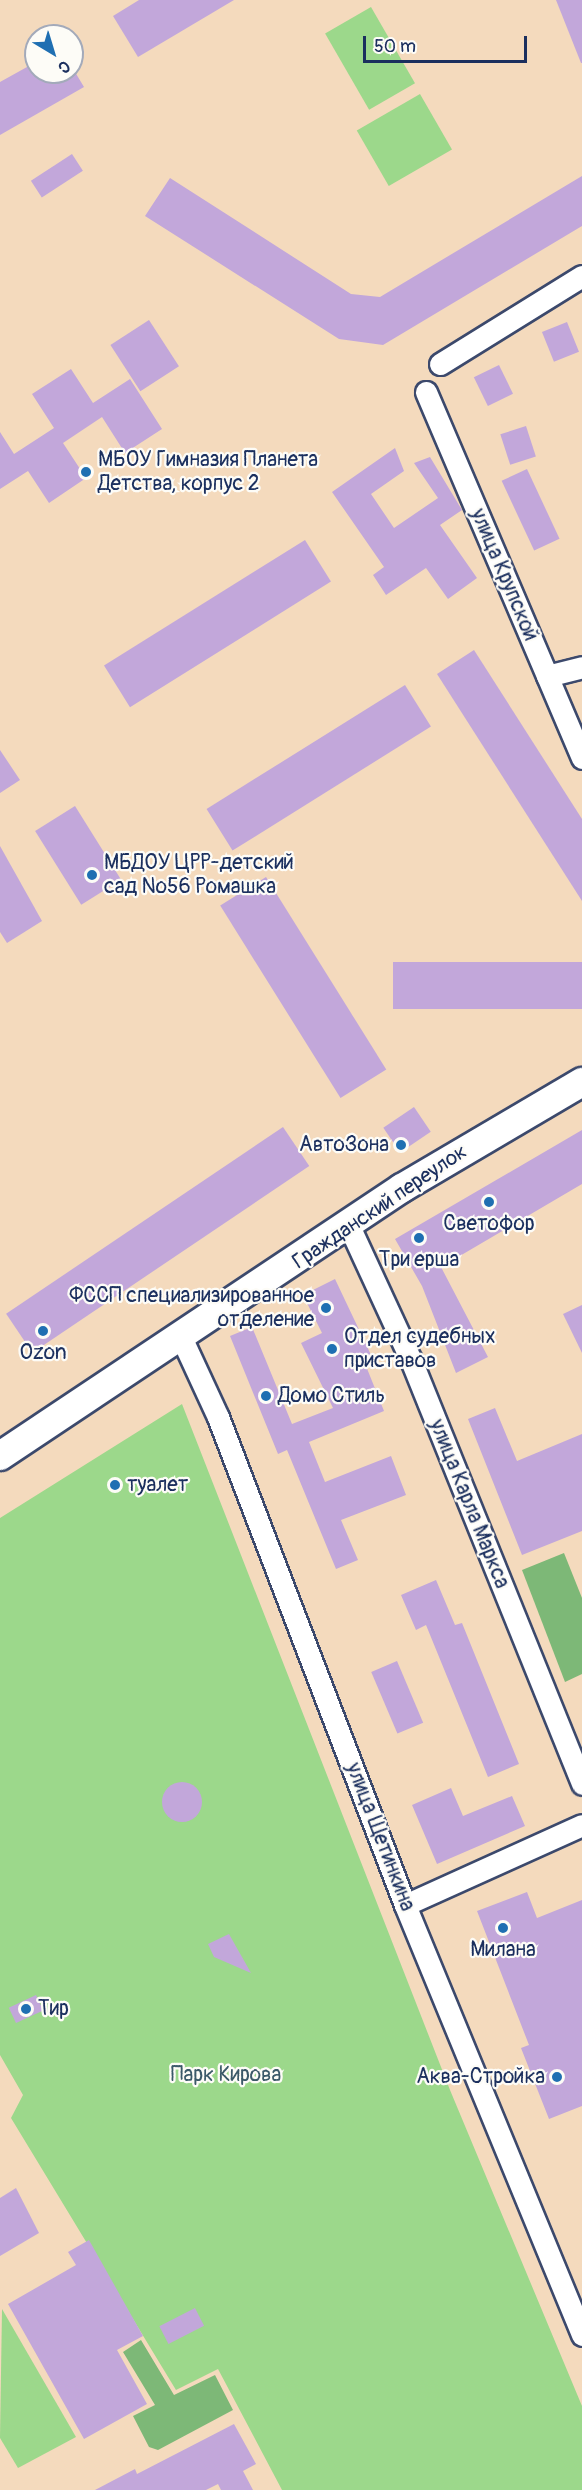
<!DOCTYPE html>
<html>
<head>
<meta charset="utf-8">
<style>
  body { margin:0 }
  #map { position:relative; width:582px; height:2490px; overflow:hidden; background:#f4dabd; font-family:Pangolin,sans-serif }
  div>[style] { position:absolute }
  .green>* { inset:0; background:#9cd88b; transform-origin:0 0 }
  .forest>* { inset:0; background:#7db877 }
  .building>* { inset:0; background:#c2a7da; transform-origin:0 0 }
  .round { border-radius:50% }
  .roads { filter:drop-shadow(2px 0 #3c496c) drop-shadow(-2px 0 #3c496c) drop-shadow(0 2px #3c496c) drop-shadow(0 -2px #3c496c) }
  .street>* { height:21px; margin:-10.5px; padding:0 10.5px; transform-origin:10.5px; border-radius:10.5px; background:#fff }
  .secondary>* { height:28px; margin:-14px; padding:0 14px; transform-origin:14px; border-radius:14px; background:#fff }
  .dots>* { width:16px; height:16px; translate:-50% -50%; box-sizing:border-box; border:3px solid #fdfcf7; border-radius:50% }
  span { translate:-50% -50%; white-space:nowrap; text-align:center; line-height:1.15; -webkit-text-stroke:4.5px #fdfcf7; paint-order:stroke }
  .poi-label { font-size:21px; color:#1b2f5e }
  .left { translate:0 -50%; text-align:left }
  .right { translate:-100% -50%; text-align:right }
  .street-label { font-size:21px; color:#1b2f5e }
  .park-label { font-size:21px; color:#3b5969 }
  .north { position:absolute; left:24px; top:24px; width:60px; height:60px; box-sizing:border-box; background:#fdfcf7; border:2px solid #a3aaba; border-radius:50%; rotate:142deg; font-size:16px; font-weight:700; line-height:24px; text-align:center; color:#1b2f5e }
  .north::after { content:''; display:block; margin:auto; width:21px; height:27px; background:#1f6fb2; clip-path:polygon(50% 0,100% 100%,50% 72%,0 100%) }
  .scale { position:absolute; left:363px; top:36px; width:164px; height:27px; box-sizing:border-box; border:3px solid #1b2f5e; border-top:0; padding-left:8px; font-size:18px; line-height:21px; white-space:nowrap; color:#1b2f5e; -webkit-text-stroke:4px #fdfcf7; paint-order:stroke }
</style>
</head>
<body>
<div id="map">
  <div class="green">
    <div style="left:371px;top:7px;width:88px;height:53px;rotate:60deg"></div>
    <div style="left:420px;top:94px;width:64px;height:73px;rotate:60deg"></div>
    <div style="clip-path:polygon(182px 1404px,450px 2090px,582px 2406px,582px 2490px,282px 2490px,218px 2369px,176px 2390px,11px 2118px,23px 2095px,0 2055px,0 1518px)"></div>
    <div style="clip-path:polygon(2px 2309px,76px 2437px,18px 2468px,0 2438px)"></div>
  </div>
  <div class="forest">
    <div style="clip-path:polygon(564px 1553px,582px 1598px,582px 1674px,565px 1682px,522px 1570px)"></div>
    <div style="clip-path:polygon(141px 2340px,174px 2395px,215px 2375px,233px 2410px,158px 2450px,149px 2447px,133px 2416px,155px 2405px,123px 2352px)"></div>
  </div>
  <div class="building">
    <div style="clip-path:polygon(139px 0,234px 0,138px 57px,113px 16px)"></div>
    <div style="clip-path:polygon(556px 0,582px 0,582px 63px,581px 63px)"></div>
    <div style="clip-path:polygon(36px 62px,36px 72px,75px 72px,84px 87px,0 135px,0 82px)"></div>
    <div style="left:72px;top:154px;width:20px;height:49px;rotate:57deg"></div>
    <div style="clip-path:polygon(582px 176px,582px 226px,383px 345px,339px 339px,145px 216px,170px 178px,351px 294px,380px 297px)"></div>
    <div style="left:149px;top:320px;width:55px;height:46px;rotate:57deg"></div>
    <div style="left:567px;top:322px;width:32px;height:27px;rotate:68deg"></div>
    <div style="left:499px;top:365px;width:32px;height:28px;rotate:64deg"></div>
    <div style="clip-path:polygon(71px 369px,93px 403px,130px 379px,162px 429px,125px 453px,102px 417px,63px 443px,86px 478px,49px 503px,28px 471px,0 489px,0 432px,14px 454px,54px 428px,32px 394px)"></div>
    <div style="left:526px;top:426px;width:32px;height:27px;rotate:72deg"></div>
    <div style="clip-path:polygon(395px 448px,404px 471px,371px 494px,394px 528px,438px 498px,414px 463px,430px 457px,462px 510px,440px 525px,477px 578px,448px 599px,426px 568px,386px 595px,373px 575px,384px 567px,332px 492px)"></div>
    <div style="left:527px;top:469px;width:77px;height:28px;rotate:65deg"></div>
    <div style="left:305px;top:540px;width:49px;height:237px;rotate:58deg"></div>
    <div style="clip-path:polygon(474px 650px,582px 819px,582px 901px,437px 674px)"></div>
    <div style="left:405px;top:685px;width:49px;height:234px;rotate:58deg"></div>
    <div style="clip-path:polygon(0 750px,20px 780px,0 793px)"></div>
    <div style="left:75px;top:806px;width:87px;height:47px;rotate:58deg"></div>
    <div style="clip-path:polygon(0 846px,42px 921px,7px 943px,0 932px)"></div>
    <div style="left:266px;top:877px;width:227px;height:54px;rotate:58deg"></div>
    <div style="left:582px;top:962px;width:47px;height:189px;rotate:90deg"></div>
    <div style="left:414px;top:1107px;width:30px;height:37px;rotate:56deg"></div>
    <div style="left:283px;top:1127px;width:47px;height:334px;rotate:56deg"></div>
    <div style="clip-path:polygon(582px 1130px,582px 1184px,441px 1267px,488px 1357px,456px 1373px,422px 1286px,395px 1239px)"></div>
    <div style="clip-path:polygon(335px 1279px,372px 1357px,364px 1361px,384px 1411px,309px 1442px,325px 1482px,391px 1456px,406px 1495px,341px 1520px,358px 1560px,336px 1569px,287px 1450px,278px 1454px,230px 1336px,252px 1327px,292px 1424px,333px 1408px,301px 1343px,322px 1333px,303px 1295px)"></div>
    <div style="clip-path:polygon(582px 1305px,582px 1353px,563px 1314px)"></div>
    <div style="clip-path:polygon(495px 1408px,517px 1461px,582px 1434px,582px 1531px,522px 1555px,468px 1419px)"></div>
    <div style="clip-path:polygon(436px 1580px,455px 1625px,462px 1623px,519px 1764px,488px 1777px,426px 1625px,416px 1630px,401px 1595px)"></div>
    <div style="left:397px;top:1661px;width:67px;height:28px;rotate:67deg"></div>
    <div class="round" style="left:162px;top:1782px;width:40px;height:40px"></div>
    <div style="clip-path:polygon(451px 1788px,463px 1816px,512px 1796px,525px 1826px,437px 1864px,412px 1805px)"></div>
    <div style="clip-path:polygon(527px 1892px,537px 1918px,582px 1900px,582px 2106px,549px 2119px,521px 2048px,529px 2045px,477px 1911px)"></div>
    <div style="clip-path:polygon(229px 1934px,251px 1973px,214px 1957px,208px 1944px)"></div>
    <div style="left:36px;top:1995px;width:17px;height:30px;rotate:65deg"></div>
    <div style="clip-path:polygon(16px 2188px,39px 2233px,0 2256px,0 2198px)"></div>
    <div style="clip-path:polygon(89px 2240px,143px 2336px,117px 2350px,147px 2404px,84px 2439px,8px 2304px,76px 2265px,68px 2252px)"></div>
    <div style="left:195px;top:2308px;width:20px;height:40px;rotate:63deg"></div>
    <div style="clip-path:polygon(234px 2424px,256px 2464px,243px 2471px,253px 2490px,221px 2490px,218px 2484px,206px 2490px,95px 2490px,135px 2469px,137px 2474px)"></div>
  </div>
  <div class="roads">
    <div class="street">
      <div style="left:440px;top:364px;width:167px;rotate:-31.8deg"></div>
      <div style="left:426px;top:392px;width:398px;rotate:66.9deg"></div>
      <div style="left:547px;top:676px;width:36px;rotate:-14deg"></div>
      <div style="left:349px;top:1226px;width:148px;rotate:65.2deg"></div>
      <div style="left:411px;top:1360px;width:457px;rotate:68deg"></div>
      <div style="left:181px;top:1337px;width:88px;rotate:65.2deg"></div>
      <div style="left:218px;top:1417px;width:523px;rotate:69.03deg"></div>
      <div style="left:405px;top:1905px;width:465px;rotate:67.6deg"></div>
      <div style="left:405px;top:1905px;width:194px;rotate:-24.3deg"></div>
    </div>
    <div class="secondary">
      <div style="left:0;top:1456px;width:483px;rotate:-33.7deg"></div>
      <div style="left:402px;top:1188px;width:209px;rotate:-30.5deg"></div>
    </div>
  </div>
  <div class="dots">
    <div style="left:86px;top:472px;background:#1f6fb2"></div>
    <div style="left:92px;top:875px;background:#1f6fb2"></div>
    <div style="left:401px;top:1145px;background:#1f6fb2"></div>
    <div style="left:489px;top:1202px;background:#1f6fb2"></div>
    <div style="left:419px;top:1238px;background:#1f6fb2"></div>
    <div style="left:326px;top:1308px;background:#1f6fb2"></div>
    <div style="left:43px;top:1331px;background:#1f6fb2"></div>
    <div style="left:332px;top:1349px;background:#1f6fb2"></div>
    <div style="left:266px;top:1396px;background:#1f6fb2"></div>
    <div style="left:115px;top:1485px;background:#1f6fb2"></div>
    <div style="left:503px;top:1928px;background:#1f6fb2"></div>
    <div style="left:26px;top:2009px;background:#1f6fb2"></div>
    <div style="left:557px;top:2077px;background:#1f6fb2"></div>
  </div>
  <div class="poi-label">
    <span class="left" style="left:98px;top:472px">МБОУ Гимназия Планета<br>Детства, корпус 2</span>
    <span class="left" style="left:104px;top:875px">МБДОУ ЦРР-детский<br>сад №56 Ромашка</span>
    <span class="right" style="left:389px;top:1145px">АвтоЗона</span>
    <span style="left:489px;top:1224px">Светофор</span>
    <span style="left:419px;top:1260px">Три ерша</span>
    <span class="right" style="left:314px;top:1308px">ФССП специализированное<br>отделение</span>
    <span class="left" style="left:344px;top:1349px">Отдел судебных<br>приставов</span>
    <span style="left:43px;top:1353px">Ozon</span>
    <span class="left" style="left:278px;top:1396px">Домо Стиль</span>
    <span class="left" style="left:127px;top:1485px">туалет</span>
    <span style="left:503px;top:1950px">Милана</span>
    <span class="left" style="left:38px;top:2009px">Тир</span>
    <span class="right" style="left:545px;top:2077px">Аква-Стройка</span>
  </div>
  <div class="street-label">
    <span style="left:504px;top:575px;rotate:67deg">улица Крупской</span>
    <span style="left:380px;top:1207px;rotate:-34deg">Гражданский переулок</span>
    <span style="left:469px;top:1504px;rotate:68deg">улица Карла Маркса</span>
    <span style="left:380px;top:1837px;rotate:69deg">улица Щетинкина</span>
  </div>
  <div class="park-label">
    <span style="left:226px;top:2075px">Парк Кирова</span>
  </div>
  <div class="north">С</div>
  <div class="scale">50 m</div>
</div>
</body>
</html>
